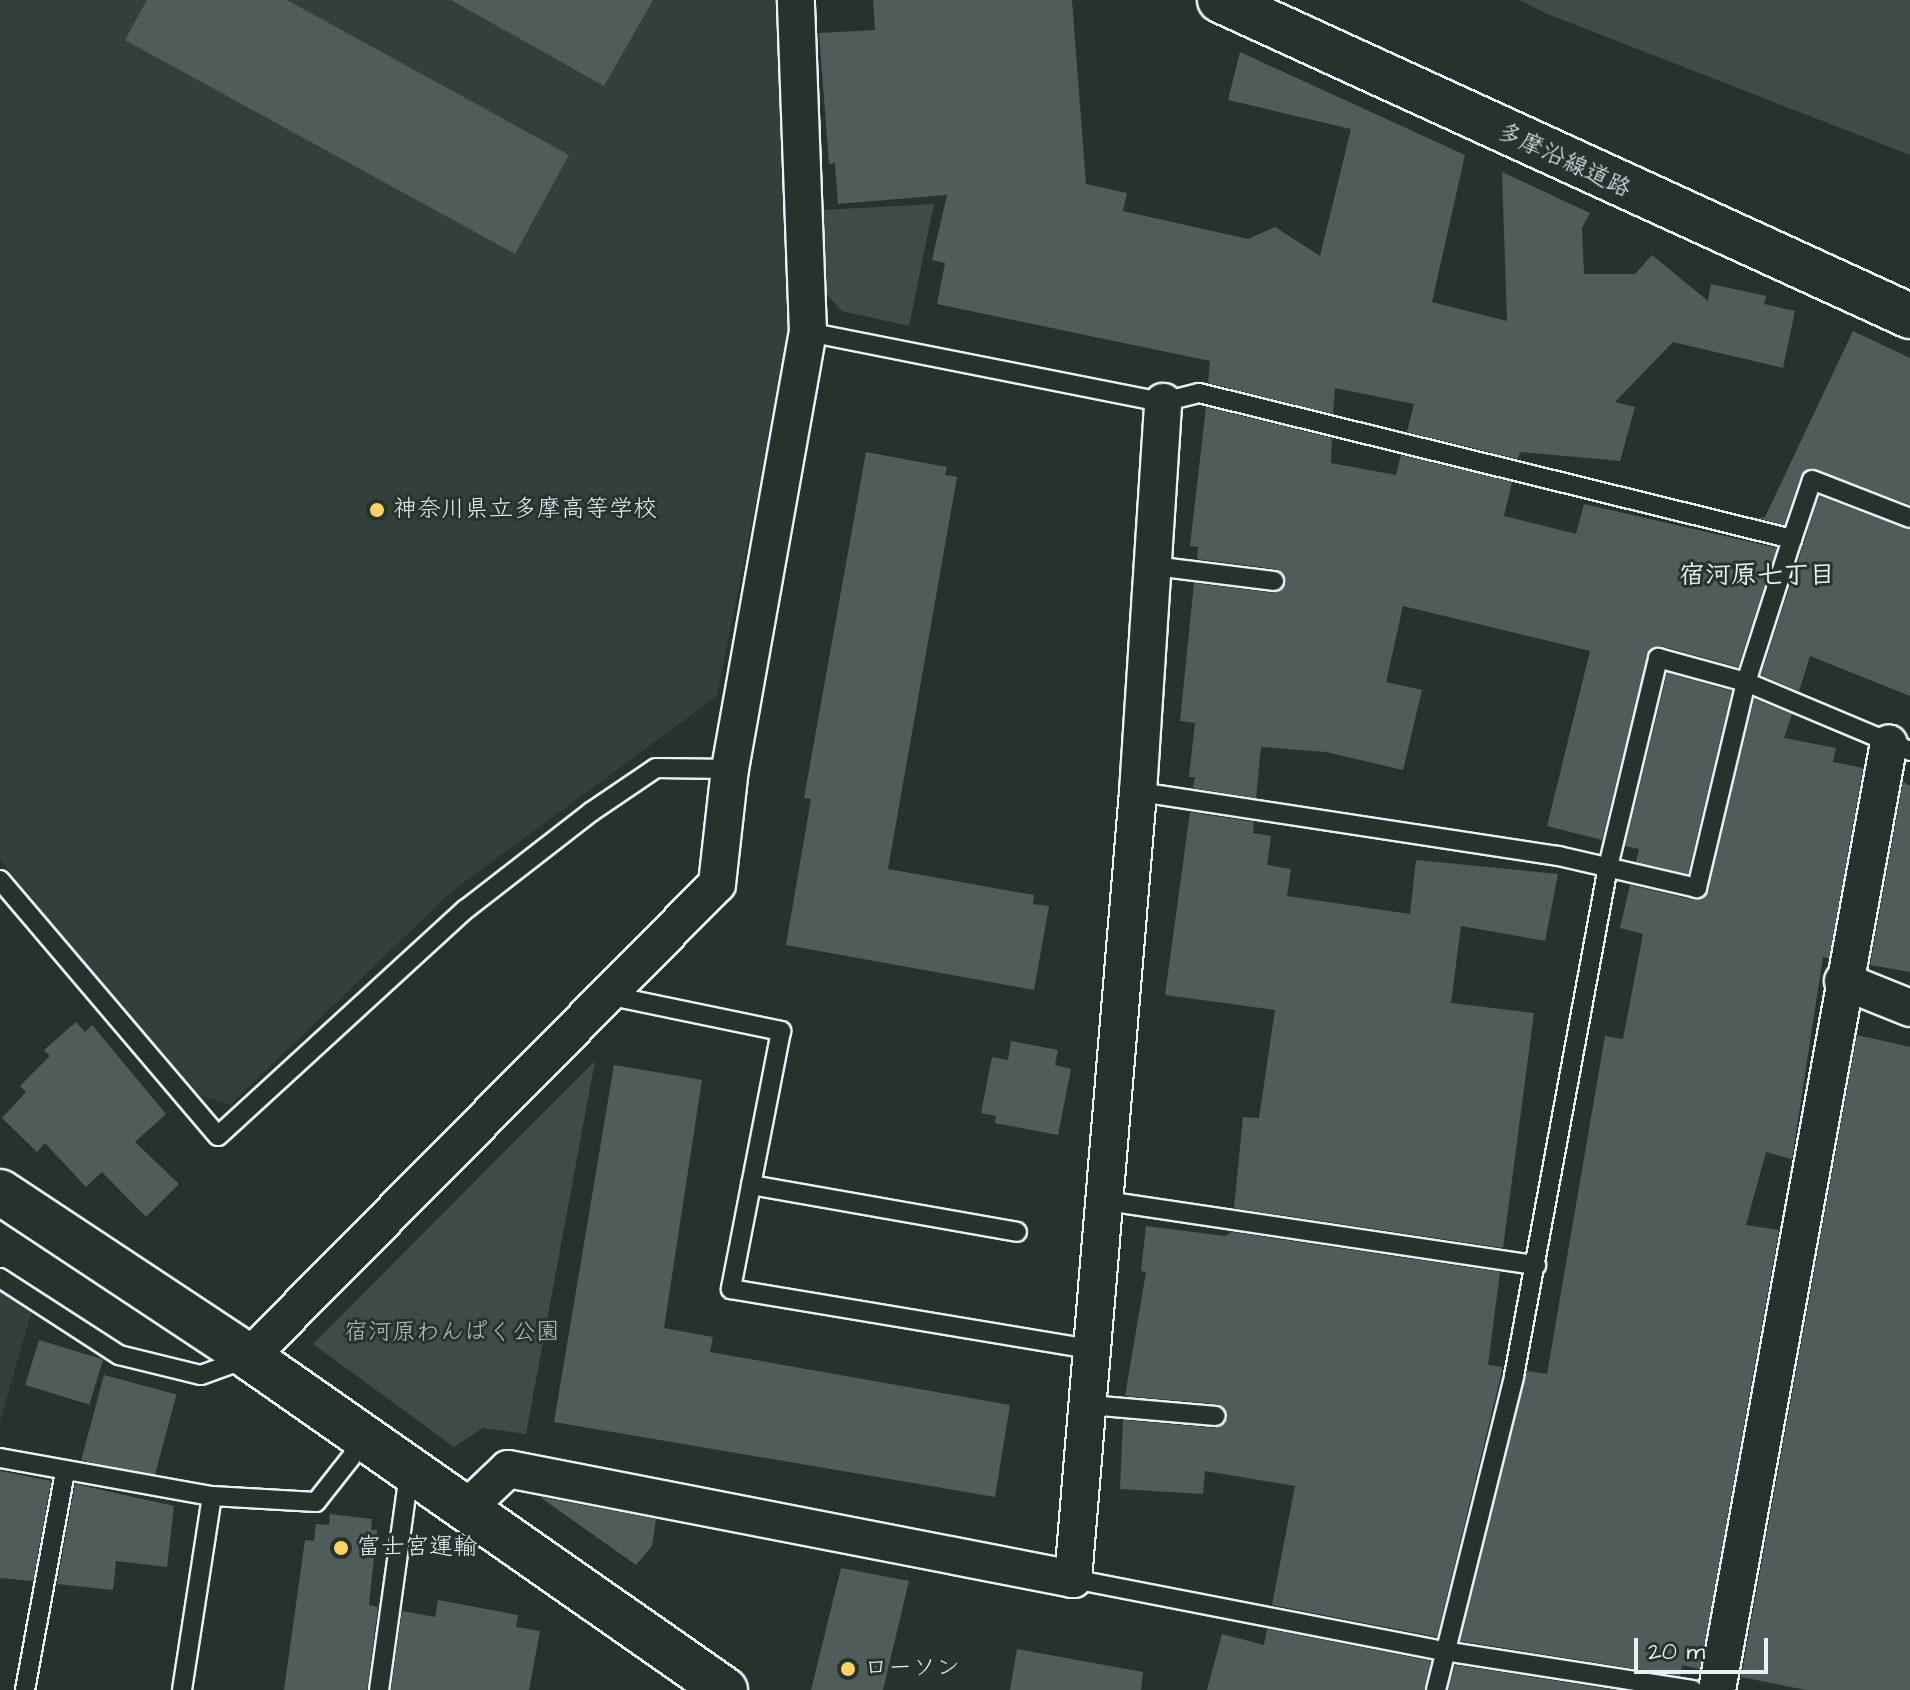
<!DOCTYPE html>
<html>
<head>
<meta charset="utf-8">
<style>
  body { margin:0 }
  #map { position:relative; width:1910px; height:1690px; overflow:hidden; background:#26332d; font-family:"Architects Daughter","Klee One",sans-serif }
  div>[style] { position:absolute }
  .built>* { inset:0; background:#333f3a }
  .green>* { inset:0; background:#3e4b47 }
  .building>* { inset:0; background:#505c59; transform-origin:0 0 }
  .roads { filter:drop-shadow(2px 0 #e8f1f8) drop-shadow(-2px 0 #e8f1f8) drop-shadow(0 2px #e8f1f8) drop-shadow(0 -2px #e8f1f8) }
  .service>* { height:18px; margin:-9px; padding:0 9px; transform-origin:9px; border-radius:9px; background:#26332d }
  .minor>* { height:36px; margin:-18px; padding:0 18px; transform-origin:18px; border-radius:18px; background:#26332d }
  .tertiary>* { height:44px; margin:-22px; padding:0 22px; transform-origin:22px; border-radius:22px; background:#26332d }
  .primary>* { height:44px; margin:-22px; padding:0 22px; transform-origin:22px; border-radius:22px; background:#26332d }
  .dots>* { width:22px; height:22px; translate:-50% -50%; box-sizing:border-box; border:4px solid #26332d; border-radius:50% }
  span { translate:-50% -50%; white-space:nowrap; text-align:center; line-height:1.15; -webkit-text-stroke:6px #26332d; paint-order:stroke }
  .street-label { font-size:24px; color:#e8f1f8 }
  .poi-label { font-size:24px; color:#e8f1f8 }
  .left { translate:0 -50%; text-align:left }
  .park-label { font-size:24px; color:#b5bfc3 }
  .neighbourhood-label { font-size:26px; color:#e8f1f8; font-weight:700 }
  .scale { position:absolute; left:1634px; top:1638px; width:134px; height:36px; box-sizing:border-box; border:4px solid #e8f1f8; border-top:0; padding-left:10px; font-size:24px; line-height:28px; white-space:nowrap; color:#e8f1f8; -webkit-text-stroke:6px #26332d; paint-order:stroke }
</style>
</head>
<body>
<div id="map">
  <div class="built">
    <div style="clip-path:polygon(0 0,777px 0,792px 324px,717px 696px,451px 892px,230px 1105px,193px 1093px,0 860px)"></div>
    <div style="clip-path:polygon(0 1285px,33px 1306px,0 1422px)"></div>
  </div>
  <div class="green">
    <div style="clip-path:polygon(1519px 0,1910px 0,1910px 155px,1545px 13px)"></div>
    <div style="clip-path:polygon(934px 204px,909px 326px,842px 311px,826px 294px,821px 210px)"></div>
    <div style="clip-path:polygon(595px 1061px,526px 1434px,483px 1428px,454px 1447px,313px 1344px)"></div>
  </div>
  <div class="building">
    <div style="clip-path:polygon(147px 0,287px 0,569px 155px,515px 254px,125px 40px)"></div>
    <div style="clip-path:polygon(451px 0,653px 0,604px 86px)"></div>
    <div style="clip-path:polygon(873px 0,1072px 0,1086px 184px,1127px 193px,1123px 211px,1248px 239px,1275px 227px,1320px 256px,1351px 129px,1228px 100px,1240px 52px,1465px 155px,1432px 302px,1507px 321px,1502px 172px,1590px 213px,1582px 228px,1584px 274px,1635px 274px,1652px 255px,1708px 301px,1711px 284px,1766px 296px,1764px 304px,1795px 311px,1783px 368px,1673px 342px,1615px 402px,1635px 407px,1620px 461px,1520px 452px,1518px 459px,1407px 432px,1414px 404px,1335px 388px,1333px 414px,1208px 383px,1210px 361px,937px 304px,945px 263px,932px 260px,947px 195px,838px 204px,835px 163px,829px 164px,819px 33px,875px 30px)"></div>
    <div style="clip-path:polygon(1853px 331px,1910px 358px,1910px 505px,1811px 468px,1801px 476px,1784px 525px,1758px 518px,1765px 517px)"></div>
    <div style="clip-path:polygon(1206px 407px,1332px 438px,1331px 463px,1396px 475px,1401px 455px,1512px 482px,1504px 516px,1576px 534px,1584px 504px,1777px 548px,1738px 667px,1661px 646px,1649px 650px,1602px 840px,1547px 826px,1590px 651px,1403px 606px,1386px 682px,1422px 690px,1403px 770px,1326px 752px,1261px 747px,1256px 798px,1193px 788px,1195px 777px,1189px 777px,1195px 723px,1180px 721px,1194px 583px,1273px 593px,1286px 582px,1275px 569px,1197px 559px,1198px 547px,1190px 546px)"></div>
    <div style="clip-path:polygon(866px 452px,947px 467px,945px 475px,957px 477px,888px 869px,1034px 895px,1033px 904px,1049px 906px,1034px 990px,786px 945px,811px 799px,804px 798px)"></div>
    <div style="clip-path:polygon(1819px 496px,1910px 530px,1910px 696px,1810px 656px,1799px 691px,1761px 675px)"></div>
    <div style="clip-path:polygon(1667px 673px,1732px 691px,1688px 874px,1636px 862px,1639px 849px,1625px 846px)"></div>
    <div style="clip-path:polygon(1754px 699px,1792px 714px,1784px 738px,1836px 748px,1833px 762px,1863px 768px,1829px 958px,1823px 957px,1792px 1159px,1766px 1152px,1746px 1225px,1779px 1230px,1700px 1669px,1682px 1665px,1680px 1676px,1460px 1641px,1527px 1371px,1547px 1374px,1605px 1036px,1623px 1039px,1643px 934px,1620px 928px,1630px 885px,1694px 900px,1706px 896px)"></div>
    <div style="clip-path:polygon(1903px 782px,1910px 786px,1910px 972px,1870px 965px)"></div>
    <div style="clip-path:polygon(1190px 812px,1254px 822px,1253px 833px,1271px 836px,1267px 865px,1291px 869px,1287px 896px,1410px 914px,1416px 860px,1558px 874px,1545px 941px,1461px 926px,1451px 1003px,1534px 1013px,1503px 1248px,1234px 1208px,1243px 1117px,1259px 1118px,1275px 1010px,1165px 995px)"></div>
    <div style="clip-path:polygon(76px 1022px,85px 1032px,92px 1025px,166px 1114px,135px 1142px,179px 1184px,146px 1217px,102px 1172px,86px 1187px,45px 1143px,37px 1152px,2px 1118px,26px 1092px,20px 1086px,50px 1056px,44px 1050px)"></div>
    <div style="clip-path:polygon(1857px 1035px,1910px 1047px,1910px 1690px,1806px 1690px,1741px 1677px)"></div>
    <div style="clip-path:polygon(1011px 1041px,1058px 1050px,1055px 1065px,1071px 1069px,1058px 1135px,995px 1123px,996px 1116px,981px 1113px,992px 1057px,1008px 1060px)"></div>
    <div style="clip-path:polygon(614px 1065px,702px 1080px,664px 1328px,713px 1337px,710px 1352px,1010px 1405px,995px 1497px,554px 1422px)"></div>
    <div style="clip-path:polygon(1146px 1226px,1225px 1236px,1232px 1232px,1500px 1272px,1488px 1365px,1503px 1367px,1437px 1637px,1272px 1605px,1295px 1486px,1205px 1471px,1203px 1494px,1120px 1489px,1123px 1420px,1215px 1428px,1228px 1418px,1217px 1404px,1125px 1396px,1146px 1272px,1141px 1271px)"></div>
    <div style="left:39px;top:1340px;width:67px;height:47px;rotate:17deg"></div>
    <div style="left:104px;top:1375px;width:75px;height:88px;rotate:15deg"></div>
    <div style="clip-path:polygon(0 1471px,51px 1481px,33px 1581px,0 1578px)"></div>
    <div style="clip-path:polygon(75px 1484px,174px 1506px,167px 1567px,116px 1561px,113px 1590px,57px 1584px)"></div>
    <div style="clip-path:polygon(540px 1497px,656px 1519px,652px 1546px,636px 1565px)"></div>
    <div style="clip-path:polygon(330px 1514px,372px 1519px,371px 1530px,377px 1530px,369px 1605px,378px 1607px,367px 1690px,284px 1690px,305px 1540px,314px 1541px,316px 1524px,329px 1525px)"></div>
    <div style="clip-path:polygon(841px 1568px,909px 1581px,883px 1690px,811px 1690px)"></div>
    <div style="clip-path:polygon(438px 1600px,518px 1615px,516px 1627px,540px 1631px,529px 1690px,391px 1690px,402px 1611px,435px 1617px)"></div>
    <div style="clip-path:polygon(1267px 1629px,1431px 1661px,1424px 1690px,1207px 1690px,1222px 1634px,1264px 1645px)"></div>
    <div style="clip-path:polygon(1017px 1649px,1143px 1672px,1141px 1690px,1010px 1690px)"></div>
    <div style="clip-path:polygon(1455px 1665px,1615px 1690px,1448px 1690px)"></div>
  </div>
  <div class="roads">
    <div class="service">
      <div style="left:808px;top:332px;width:362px;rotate:11.2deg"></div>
      <div style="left:1163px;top:402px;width:37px;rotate:-14deg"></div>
      <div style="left:1199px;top:393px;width:611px;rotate:13.83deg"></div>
      <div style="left:1792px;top:539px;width:150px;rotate:107.8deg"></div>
      <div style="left:1746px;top:682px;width:212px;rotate:103.4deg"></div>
      <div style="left:1697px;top:888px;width:143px;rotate:-167deg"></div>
      <div style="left:1558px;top:856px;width:425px;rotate:-171.3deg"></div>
      <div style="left:1792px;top:539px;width:62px;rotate:-71.3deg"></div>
      <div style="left:1812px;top:480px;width:105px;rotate:21.2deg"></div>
      <div style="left:1154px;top:566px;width:121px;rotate:7.1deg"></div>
      <div style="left:0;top:880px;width:336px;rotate:49.6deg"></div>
      <div style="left:218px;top:1136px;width:336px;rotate:-42.5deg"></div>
      <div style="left:466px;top:909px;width:158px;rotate:-37.8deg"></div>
      <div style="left:591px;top:812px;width:78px;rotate:-34.1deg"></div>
      <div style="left:656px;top:768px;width:74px;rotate:0.8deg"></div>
      <div style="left:607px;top:995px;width:178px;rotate:11.7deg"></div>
      <div style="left:781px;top:1031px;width:263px;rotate:101deg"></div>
      <div style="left:731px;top:1289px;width:369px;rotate:9.5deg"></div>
      <div style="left:751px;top:1185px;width:270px;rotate:10deg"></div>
      <div style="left:1106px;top:1201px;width:435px;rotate:8.5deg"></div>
      <div style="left:0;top:1278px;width:142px;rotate:32.9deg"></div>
      <div style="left:119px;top:1355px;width:84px;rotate:13.7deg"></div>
      <div style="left:201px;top:1375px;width:47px;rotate:-20deg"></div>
      <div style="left:1090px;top:1405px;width:126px;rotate:5deg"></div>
      <div style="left:0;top:1458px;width:215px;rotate:10.2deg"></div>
      <div style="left:212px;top:1496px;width:104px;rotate:3.3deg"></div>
      <div style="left:316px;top:1502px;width:78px;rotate:-51.8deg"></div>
      <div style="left:1073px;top:1579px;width:378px;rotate:11deg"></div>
      <div style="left:1444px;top:1651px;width:252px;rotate:8.9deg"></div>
      <div style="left:25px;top:1690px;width:222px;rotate:-79.6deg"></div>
      <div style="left:182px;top:1690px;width:196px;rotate:-81.2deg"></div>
      <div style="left:379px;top:1690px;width:219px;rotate:-82.1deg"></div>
      <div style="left:1436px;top:1690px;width:324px;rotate:-76deg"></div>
      <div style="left:1514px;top:1376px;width:518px;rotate:-79.54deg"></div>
      <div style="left:1608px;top:867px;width:215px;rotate:-76.5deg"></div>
      <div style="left:1658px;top:658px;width:91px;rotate:15.3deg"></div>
      <div style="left:1746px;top:682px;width:178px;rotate:22.8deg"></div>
    </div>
    <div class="minor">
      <div style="left:1843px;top:981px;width:72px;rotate:21.9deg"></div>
      <div style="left:249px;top:1357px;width:665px;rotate:-45.3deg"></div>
      <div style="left:717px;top:884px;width:116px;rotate:-83.6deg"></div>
      <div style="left:730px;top:769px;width:444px;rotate:-79.9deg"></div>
      <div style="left:808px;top:332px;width:332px;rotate:-92.1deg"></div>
      <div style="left:465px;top:1510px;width:59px;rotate:-43.6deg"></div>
      <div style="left:508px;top:1469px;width:576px;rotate:11.02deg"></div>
      <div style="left:1073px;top:1579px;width:790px;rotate:-85.28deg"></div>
      <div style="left:1138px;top:792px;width:391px;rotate:-86.3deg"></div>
      <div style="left:1717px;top:1690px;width:962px;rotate:-79.71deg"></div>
    </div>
    <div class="tertiary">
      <div style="left:0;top:1192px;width:299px;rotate:33.5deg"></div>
      <div style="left:249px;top:1357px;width:581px;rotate:34.98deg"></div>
    </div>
    <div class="primary">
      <div style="left:1220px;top:0;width:759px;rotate:24.61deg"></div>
    </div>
  </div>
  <div class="dots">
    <div style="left:377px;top:510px;background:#ffd166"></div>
    <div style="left:341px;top:1548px;background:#ffd166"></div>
    <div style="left:848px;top:1669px;background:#ffd166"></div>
  </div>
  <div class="street-label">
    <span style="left:1564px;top:161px;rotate:25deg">多摩沿線道路</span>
  </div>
  <div class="poi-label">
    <span class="left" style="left:393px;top:510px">神奈川県立多摩高等学校</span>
    <span class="left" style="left:357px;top:1548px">富士宮運輸</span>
    <span class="left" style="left:864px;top:1669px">ローソン</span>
  </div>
  <div class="park-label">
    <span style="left:452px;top:1333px">宿河原わんぱく公園</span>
  </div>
  <div class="neighbourhood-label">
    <span style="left:1757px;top:576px">宿河原七丁目</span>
  </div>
  <div class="scale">20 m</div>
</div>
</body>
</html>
